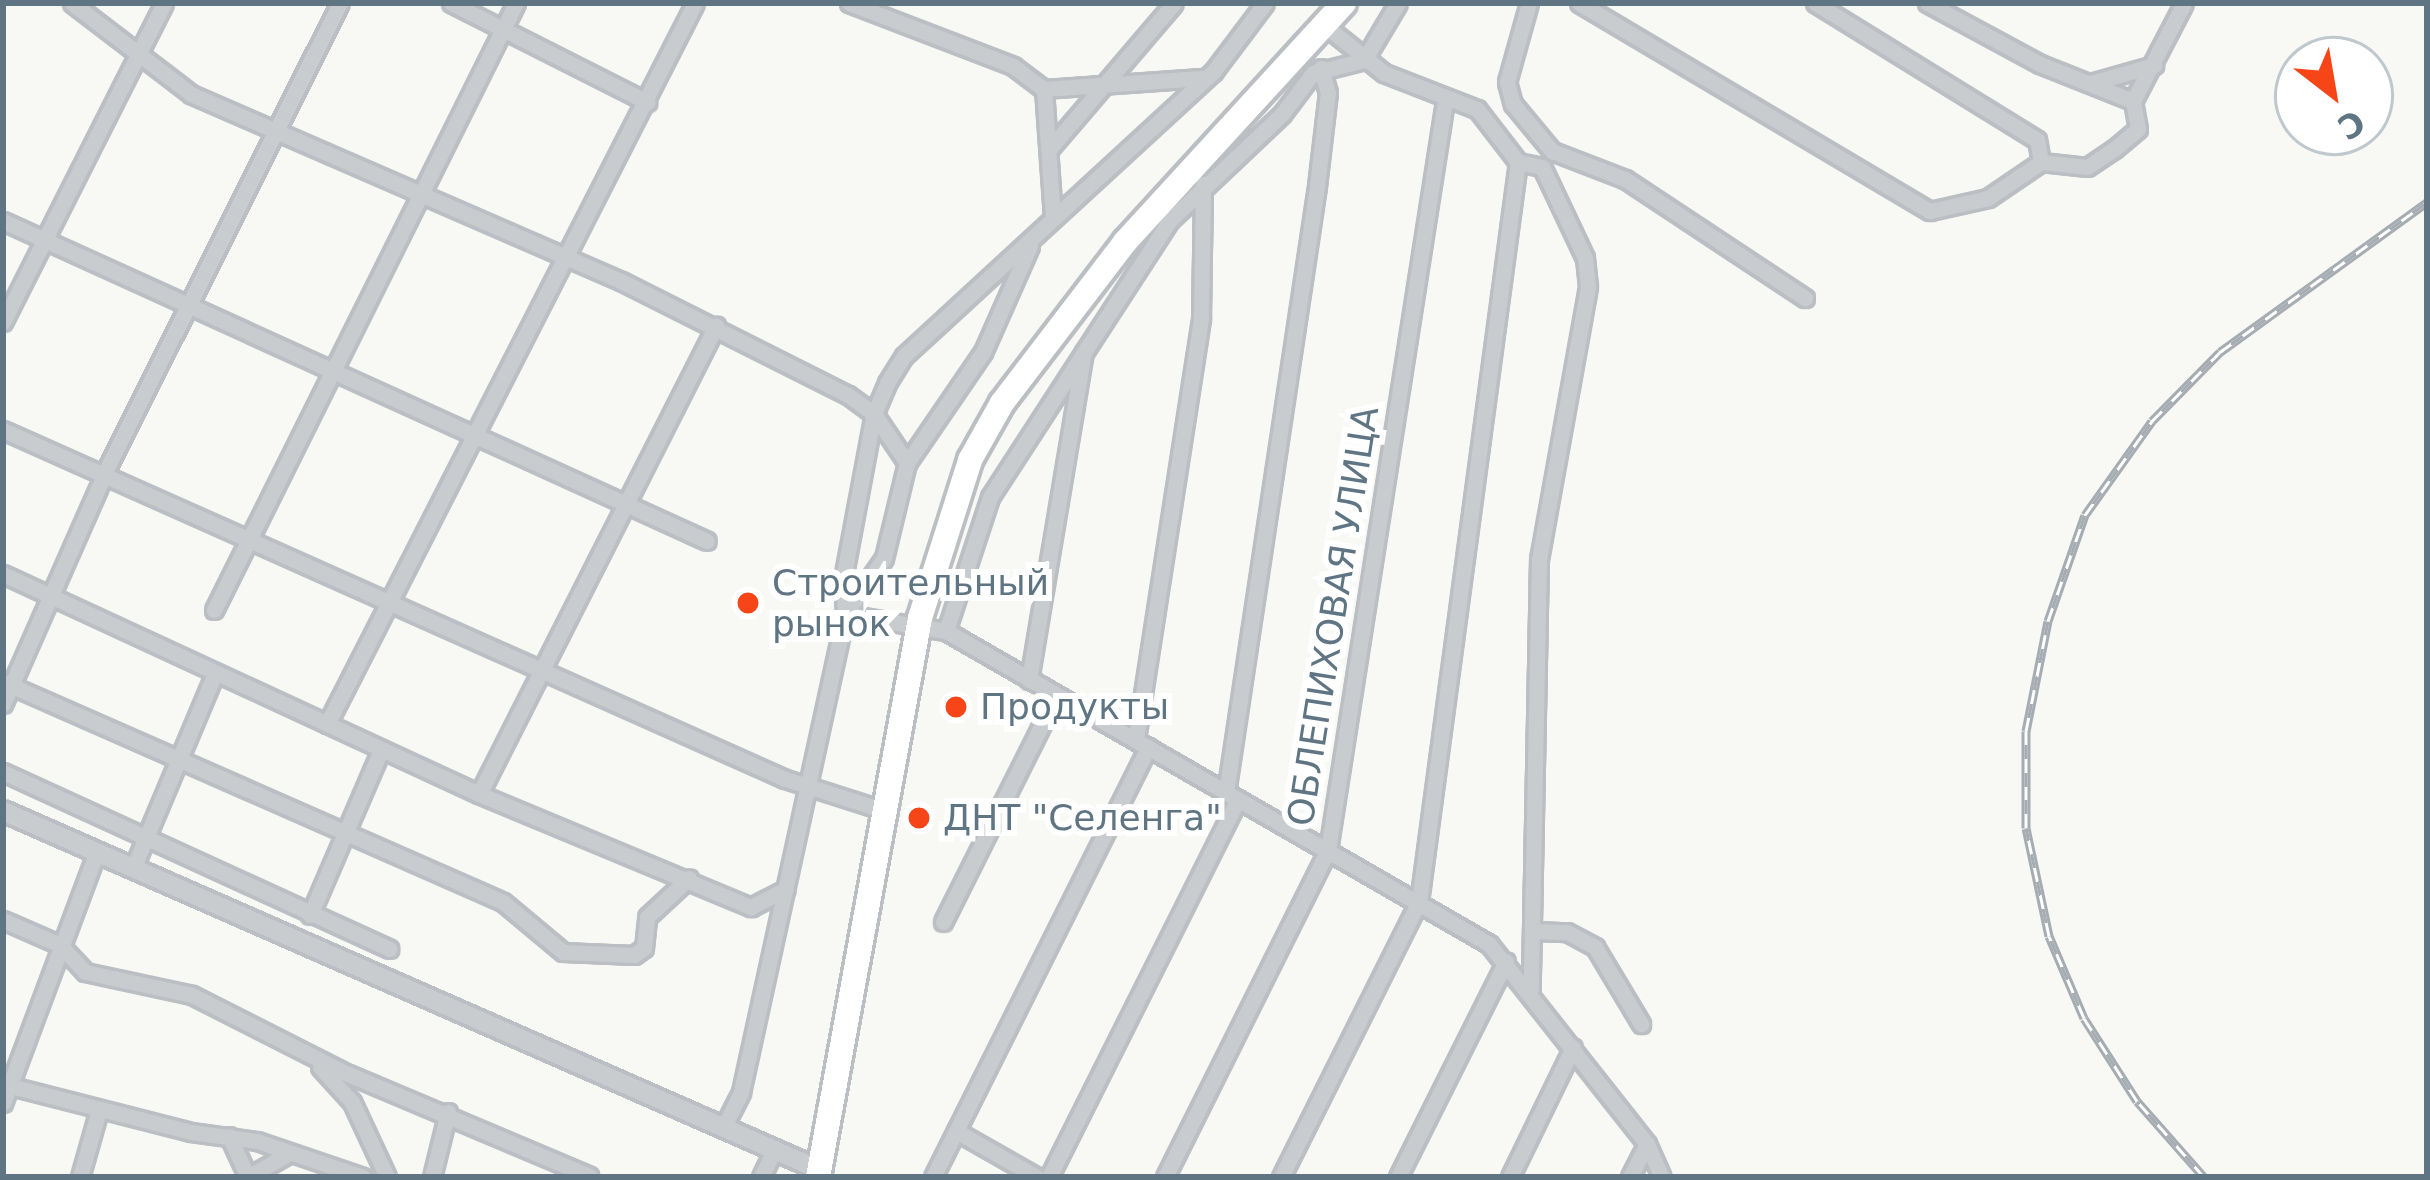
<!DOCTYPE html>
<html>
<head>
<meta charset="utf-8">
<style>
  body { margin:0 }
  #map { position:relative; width:2430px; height:1180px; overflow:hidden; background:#f8f8f5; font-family:"DejaVu Sans",sans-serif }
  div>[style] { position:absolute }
  .roads { filter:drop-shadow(3px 0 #bbbfc3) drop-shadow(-3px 0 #bbbfc3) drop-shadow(0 3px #bbbfc3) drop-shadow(0 -3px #bbbfc3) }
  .minor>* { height:15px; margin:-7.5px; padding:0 7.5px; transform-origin:7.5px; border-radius:7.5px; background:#c8cccf }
  .tertiary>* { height:18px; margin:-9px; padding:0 9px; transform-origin:9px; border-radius:9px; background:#c8cccf }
  .primary>* { height:24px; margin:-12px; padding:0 12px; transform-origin:12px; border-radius:12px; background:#fff }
  .rail>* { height:9px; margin-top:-4.5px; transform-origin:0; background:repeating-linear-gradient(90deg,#fff 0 14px,#a5adb3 0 28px); box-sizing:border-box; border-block:3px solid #a5adb3 }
  .dots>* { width:33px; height:33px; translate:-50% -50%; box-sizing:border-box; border:6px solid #fff; border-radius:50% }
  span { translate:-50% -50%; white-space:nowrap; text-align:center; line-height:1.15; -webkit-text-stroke:12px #fff; paint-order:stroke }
  .poi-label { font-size:36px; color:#607583 }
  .left { translate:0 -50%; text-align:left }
  .street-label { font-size:36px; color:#607583 }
  .frame { position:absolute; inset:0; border:6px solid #607583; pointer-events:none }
  .north { position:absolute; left:2274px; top:36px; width:120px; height:120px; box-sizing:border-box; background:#fff; border:3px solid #bfc8cd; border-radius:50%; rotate:149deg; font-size:33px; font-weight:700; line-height:48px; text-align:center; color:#607583 }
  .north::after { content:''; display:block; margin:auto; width:42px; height:54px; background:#f64618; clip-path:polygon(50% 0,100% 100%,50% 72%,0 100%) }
</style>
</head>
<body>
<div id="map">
  <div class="roads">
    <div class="minor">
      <div style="left:72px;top:3px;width:150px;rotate:37.4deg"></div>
      <div style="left:191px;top:94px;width:469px;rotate:23.5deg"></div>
      <div style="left:621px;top:281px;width:254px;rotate:26.7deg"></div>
      <div style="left:848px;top:395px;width:32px;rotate:36deg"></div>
      <div style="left:874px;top:414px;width:59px;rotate:56deg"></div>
      <div style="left:451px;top:3px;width:220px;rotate:26.8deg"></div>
      <div style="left:849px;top:3px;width:176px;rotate:21deg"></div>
      <div style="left:1013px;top:66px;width:39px;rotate:37deg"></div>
      <div style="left:1044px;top:89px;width:157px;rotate:-4deg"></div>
      <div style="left:1529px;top:3px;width:82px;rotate:105.6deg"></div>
      <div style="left:1507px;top:82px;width:23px;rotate:75deg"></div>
      <div style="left:1513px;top:104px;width:61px;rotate:50.3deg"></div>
      <div style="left:1552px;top:151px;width:78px;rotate:21deg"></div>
      <div style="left:1625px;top:179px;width:216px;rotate:33.5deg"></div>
      <div style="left:1579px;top:3px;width:408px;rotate:30.7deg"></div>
      <div style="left:1930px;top:211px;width:59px;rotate:-12.6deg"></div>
      <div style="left:1988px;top:198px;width:64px;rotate:-34.2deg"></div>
      <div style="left:2041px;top:162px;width:22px;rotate:-100deg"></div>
      <div style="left:2037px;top:140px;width:261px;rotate:-148.3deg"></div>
      <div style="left:1927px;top:3px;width:128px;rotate:28.4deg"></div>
      <div style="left:2040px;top:64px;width:100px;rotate:21.7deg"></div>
      <div style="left:2133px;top:101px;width:28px;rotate:80deg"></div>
      <div style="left:2138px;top:129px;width:31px;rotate:140deg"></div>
      <div style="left:2114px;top:149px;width:32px;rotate:146deg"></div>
      <div style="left:2087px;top:167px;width:46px;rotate:-173.8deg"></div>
      <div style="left:1323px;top:24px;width:78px;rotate:38.8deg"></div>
      <div style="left:1384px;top:73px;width:100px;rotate:21.2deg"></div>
      <div style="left:1477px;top:109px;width:67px;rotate:52.3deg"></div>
      <div style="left:1518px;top:162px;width:25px;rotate:12deg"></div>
      <div style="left:1542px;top:167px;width:101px;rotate:64.7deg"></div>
      <div style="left:1585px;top:258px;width:29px;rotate:84deg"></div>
      <div style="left:1588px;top:287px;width:276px;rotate:100.2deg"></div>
      <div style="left:1539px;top:559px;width:430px;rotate:91.1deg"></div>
      <div style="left:2091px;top:83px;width:66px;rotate:-15.9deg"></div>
      <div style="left:1044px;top:89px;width:128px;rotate:86deg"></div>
      <div style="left:2133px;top:101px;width:110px;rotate:-62.5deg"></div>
      <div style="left:1051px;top:147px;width:189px;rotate:-49.5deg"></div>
      <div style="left:3px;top:221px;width:773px;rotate:24.44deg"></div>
      <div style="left:3px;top:322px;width:357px;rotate:-63.2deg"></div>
      <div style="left:3px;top:430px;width:856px;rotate:24.05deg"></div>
      <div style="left:785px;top:779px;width:105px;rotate:17.7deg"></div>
      <div style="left:3px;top:574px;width:524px;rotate:24.81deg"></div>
      <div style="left:479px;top:794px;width:295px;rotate:22.6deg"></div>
      <div style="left:751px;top:907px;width:39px;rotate:-27deg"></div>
      <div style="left:214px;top:610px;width:678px;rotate:-63.55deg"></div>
      <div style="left:845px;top:614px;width:102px;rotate:9.6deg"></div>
      <div style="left:946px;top:631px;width:627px;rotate:29.96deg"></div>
      <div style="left:1489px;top:944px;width:255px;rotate:51.7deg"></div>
      <div style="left:1647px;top:1144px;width:36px;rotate:66deg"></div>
      <div style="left:845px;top:614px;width:68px;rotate:-55.1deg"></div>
      <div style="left:884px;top:558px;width:98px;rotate:-76.4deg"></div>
      <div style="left:907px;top:463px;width:135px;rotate:-55.6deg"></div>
      <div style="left:983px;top:352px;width:116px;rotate:-66.1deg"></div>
      <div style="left:946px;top:631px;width:141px;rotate:-71.8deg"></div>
      <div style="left:990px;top:497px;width:329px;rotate:-57deg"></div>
      <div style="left:1169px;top:221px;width:156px;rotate:-43.4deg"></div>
      <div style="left:1282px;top:114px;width:51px;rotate:-52.9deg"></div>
      <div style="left:1313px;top:73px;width:53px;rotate:-14.3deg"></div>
      <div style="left:1364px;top:60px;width:66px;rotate:-59.2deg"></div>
      <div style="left:1029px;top:680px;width:332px;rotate:-80.5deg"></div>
      <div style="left:3px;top:682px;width:546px;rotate:23.75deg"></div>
      <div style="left:503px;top:902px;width:78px;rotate:39.8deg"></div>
      <div style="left:563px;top:952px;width:71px;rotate:2.4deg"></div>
      <div style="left:634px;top:955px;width:12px;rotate:-35deg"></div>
      <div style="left:644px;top:948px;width:31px;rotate:-84deg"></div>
      <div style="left:647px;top:917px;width:57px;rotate:-42.9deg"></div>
      <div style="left:3px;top:704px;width:256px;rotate:-66.2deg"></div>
      <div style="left:106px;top:470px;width:522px;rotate:-63.39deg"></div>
      <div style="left:327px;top:724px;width:809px;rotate:-62.96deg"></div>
      <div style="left:1136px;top:739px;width:427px;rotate:-81.2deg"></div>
      <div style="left:1201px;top:317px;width:133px;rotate:-89.1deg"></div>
      <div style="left:3px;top:772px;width:425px;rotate:24.6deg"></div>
      <div style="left:1226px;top:793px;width:614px;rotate:-81.47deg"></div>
      <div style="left:1317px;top:186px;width:94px;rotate:-83.3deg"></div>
      <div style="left:1328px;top:93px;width:26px;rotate:-106deg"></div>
      <div style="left:479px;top:794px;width:525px;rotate:-63.14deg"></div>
      <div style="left:134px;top:866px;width:209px;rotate:-67.2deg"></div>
      <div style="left:310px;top:915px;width:180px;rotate:-66.7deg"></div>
      <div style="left:3px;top:920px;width:62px;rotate:23.7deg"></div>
      <div style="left:60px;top:945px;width:37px;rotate:47deg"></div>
      <div style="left:85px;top:972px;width:109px;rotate:12.1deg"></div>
      <div style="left:192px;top:995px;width:175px;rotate:26.9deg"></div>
      <div style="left:348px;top:1074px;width:262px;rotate:22.9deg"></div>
      <div style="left:943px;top:922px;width:253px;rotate:-63.4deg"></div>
      <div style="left:1534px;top:931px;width:33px;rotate:2deg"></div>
      <div style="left:1567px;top:932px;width:32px;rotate:28deg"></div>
      <div style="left:1595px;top:947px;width:90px;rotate:59.1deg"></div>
      <div style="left:320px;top:1067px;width:47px;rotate:47.6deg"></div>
      <div style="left:352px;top:1102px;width:83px;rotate:65deg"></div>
      <div style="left:3px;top:1084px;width:194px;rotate:14.3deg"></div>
      <div style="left:191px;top:1132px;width:67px;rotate:7.8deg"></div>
      <div style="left:257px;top:1141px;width:112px;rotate:18.8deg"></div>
      <div style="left:3px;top:1103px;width:268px;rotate:-69.5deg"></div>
      <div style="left:724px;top:1126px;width:38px;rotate:-63deg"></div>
      <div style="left:741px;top:1092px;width:489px;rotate:-77.7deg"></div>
      <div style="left:845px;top:614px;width:35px;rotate:-93deg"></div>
      <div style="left:843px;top:579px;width:168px;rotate:-79.4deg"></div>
      <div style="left:874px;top:414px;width:34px;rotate:-67deg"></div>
      <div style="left:887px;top:383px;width:32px;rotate:-58deg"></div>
      <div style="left:904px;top:356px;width:420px;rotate:-42.6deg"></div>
      <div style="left:1213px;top:72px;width:86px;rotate:-53deg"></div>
      <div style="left:956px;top:1131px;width:93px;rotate:29.6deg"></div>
      <div style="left:229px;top:1136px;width:45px;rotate:65.1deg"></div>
      <div style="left:80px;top:1177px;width:70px;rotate:-74.2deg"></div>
      <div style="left:248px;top:1177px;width:46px;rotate:-29.9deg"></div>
      <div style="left:432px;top:1177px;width:67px;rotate:-76.2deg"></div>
      <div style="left:761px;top:1177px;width:30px;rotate:-64deg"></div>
      <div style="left:933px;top:1177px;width:481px;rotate:-63.4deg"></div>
      <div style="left:1049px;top:1177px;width:422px;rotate:-63.4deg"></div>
      <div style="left:1165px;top:1177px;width:365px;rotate:-63.5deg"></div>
      <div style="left:1328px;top:850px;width:758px;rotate:-81.12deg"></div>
      <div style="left:1281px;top:1177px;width:308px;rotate:-63.4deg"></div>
      <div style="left:1419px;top:902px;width:747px;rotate:-82.38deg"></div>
      <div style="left:1398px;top:1177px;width:241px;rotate:-63.4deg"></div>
      <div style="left:1510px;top:1177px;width:144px;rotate:-64.1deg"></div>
      <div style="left:1630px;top:1177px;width:37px;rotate:-63deg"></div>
    </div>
    <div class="tertiary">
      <div style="left:3px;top:811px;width:892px;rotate:23.72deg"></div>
    </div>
    <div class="primary">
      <div style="left:818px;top:1177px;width:568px;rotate:-79.66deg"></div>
      <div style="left:920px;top:618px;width:166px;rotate:-72.4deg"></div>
      <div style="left:970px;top:460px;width:65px;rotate:-60.7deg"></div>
      <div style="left:1002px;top:403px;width:203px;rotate:-52.6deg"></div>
      <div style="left:1125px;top:242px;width:324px;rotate:-47.5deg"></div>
    </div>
  </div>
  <div class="rail">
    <div style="left:2204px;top:1177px;width:101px;rotate:-131.4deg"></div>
    <div style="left:2137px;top:1101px;width:98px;rotate:-122.6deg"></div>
    <div style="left:2084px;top:1018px;width:89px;rotate:-113.1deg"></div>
    <div style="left:2049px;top:936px;width:110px;rotate:-102deg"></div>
    <div style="left:2026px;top:828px;width:97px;rotate:-90deg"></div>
    <div style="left:2026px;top:731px;width:112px;rotate:-78.7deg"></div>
    <div style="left:2048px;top:621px;width:112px;rotate:-70.8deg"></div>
    <div style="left:2085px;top:515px;width:115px;rotate:-54.5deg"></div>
    <div style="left:2152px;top:421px;width:97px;rotate:-45.4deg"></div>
    <div style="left:2220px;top:352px;width:256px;rotate:-35.9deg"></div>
  </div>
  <div class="dots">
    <div style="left:748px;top:603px;background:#f64618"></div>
    <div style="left:956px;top:707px;background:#f64618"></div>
    <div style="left:919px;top:818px;background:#f64618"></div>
  </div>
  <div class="poi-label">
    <span class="left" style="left:772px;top:603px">Строительный<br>рынок</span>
    <span class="left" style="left:980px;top:707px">Продукты</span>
    <span class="left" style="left:943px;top:818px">ДНТ "Селенга"</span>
  </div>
  <div class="street-label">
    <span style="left:1333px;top:616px;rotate:-81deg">ОБЛЕПИХОВАЯ УЛИЦА</span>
  </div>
  <div class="frame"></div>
  <div class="north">С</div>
</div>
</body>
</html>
